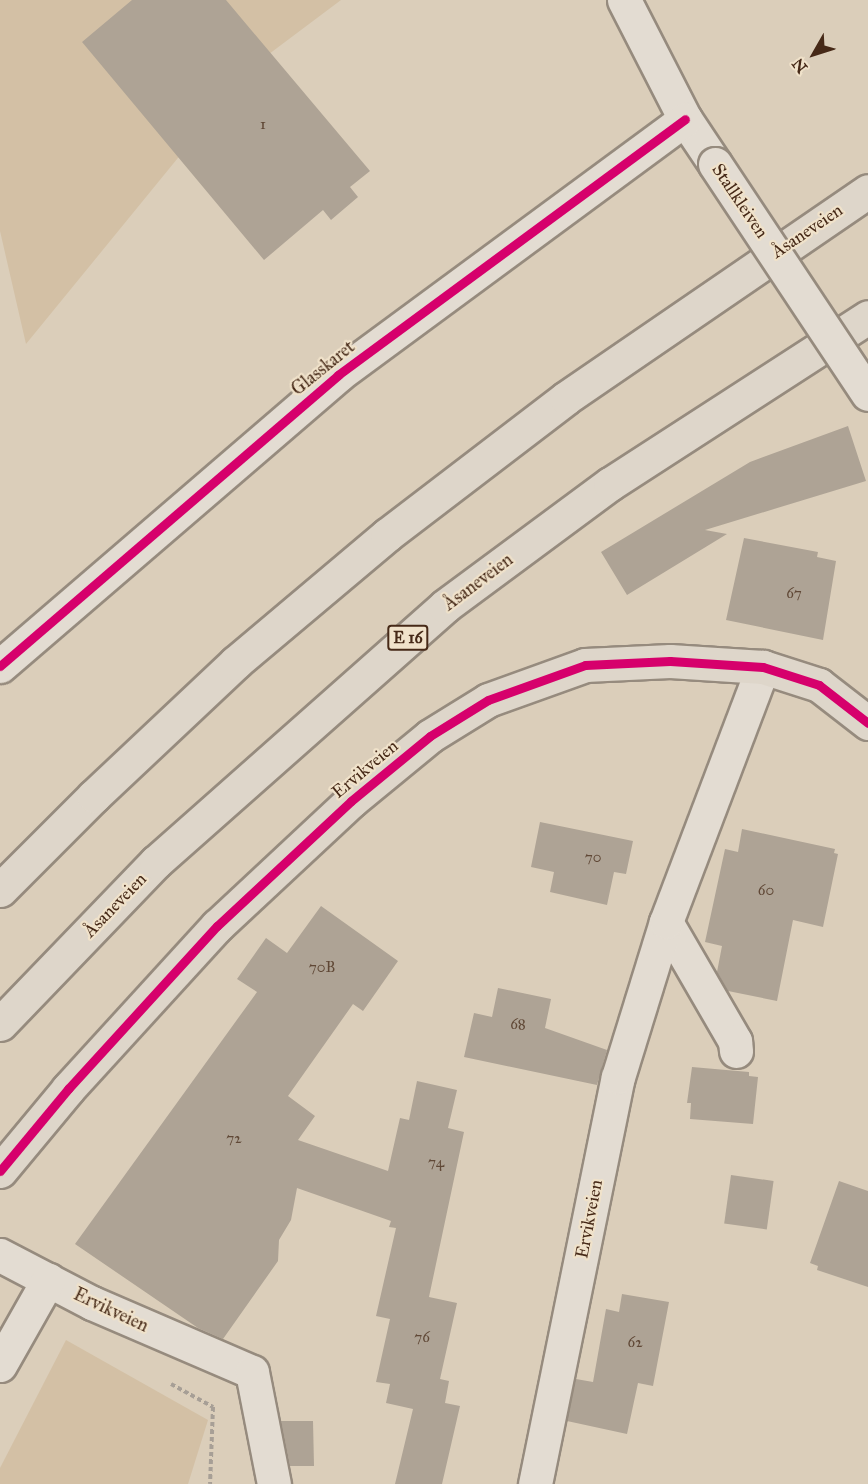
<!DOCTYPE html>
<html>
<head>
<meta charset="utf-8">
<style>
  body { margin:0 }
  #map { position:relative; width:868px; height:1484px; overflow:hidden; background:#dbceba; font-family:"IM FELL Great Primer",serif }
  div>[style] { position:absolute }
  .green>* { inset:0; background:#d3c0a5 }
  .building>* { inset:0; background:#aea395; transform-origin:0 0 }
  .path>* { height:4px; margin-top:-2px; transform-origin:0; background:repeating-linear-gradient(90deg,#a79f96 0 4.5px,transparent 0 7.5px) }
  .roads { filter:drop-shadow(2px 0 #968b7e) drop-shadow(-2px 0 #968b7e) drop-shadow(0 2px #968b7e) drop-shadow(0 -2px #968b7e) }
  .minor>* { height:33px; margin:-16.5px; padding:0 16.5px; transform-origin:16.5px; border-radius:16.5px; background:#e3dcd2 }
  .major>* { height:33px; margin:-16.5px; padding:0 16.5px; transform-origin:16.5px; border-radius:16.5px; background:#ded6ca }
  .highway>* { height:33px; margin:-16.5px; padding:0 16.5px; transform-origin:16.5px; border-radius:16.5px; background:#ded6ca }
  .bridges { filter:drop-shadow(2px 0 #968b7e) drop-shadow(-2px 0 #968b7e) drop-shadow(0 2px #968b7e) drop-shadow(0 -2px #968b7e) }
  .minor-bridge>* { height:33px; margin:-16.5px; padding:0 16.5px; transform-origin:16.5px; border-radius:16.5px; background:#e3dcd2 }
  .cycleway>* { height:9px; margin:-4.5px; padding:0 4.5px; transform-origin:4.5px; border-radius:4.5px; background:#d6006c }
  span { translate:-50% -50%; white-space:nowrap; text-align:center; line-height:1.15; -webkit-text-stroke:4.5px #f0e2ca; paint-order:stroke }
  .number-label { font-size:15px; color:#604836 }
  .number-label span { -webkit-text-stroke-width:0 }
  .shield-label span { padding:2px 4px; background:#f0e2ca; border:2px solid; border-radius:4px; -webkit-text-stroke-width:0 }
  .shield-label { font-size:16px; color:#462917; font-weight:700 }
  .street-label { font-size:18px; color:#462917 }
  .north { position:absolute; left:784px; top:24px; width:60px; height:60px; -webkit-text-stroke:4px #f0e2ca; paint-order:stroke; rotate:231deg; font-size:16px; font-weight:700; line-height:24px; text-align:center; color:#462917 }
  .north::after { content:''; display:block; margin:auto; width:21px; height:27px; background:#462917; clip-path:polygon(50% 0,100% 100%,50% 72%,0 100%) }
</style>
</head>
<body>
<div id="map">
  <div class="green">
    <div style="clip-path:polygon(0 0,341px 0,253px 66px,26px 344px,0 231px)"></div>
    <div style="clip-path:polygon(66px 1340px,208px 1420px,188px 1484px,0 1484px,0 1468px)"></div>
  </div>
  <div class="building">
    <div style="clip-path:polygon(132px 0,226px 0,370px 171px,350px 187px,358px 197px,331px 220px,323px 210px,264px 260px,82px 42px)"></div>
    <div style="clip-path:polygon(848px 426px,866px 481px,705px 530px,727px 534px,627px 595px,601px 552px,750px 462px)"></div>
    <div style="clip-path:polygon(744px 538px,818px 552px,817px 557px,836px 561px,823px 640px,726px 620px)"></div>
    <div style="clip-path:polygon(540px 822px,633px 841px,626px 874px,614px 872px,607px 905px,550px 892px,554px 872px,531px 867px)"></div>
    <div style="clip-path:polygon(742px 829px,835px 849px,834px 853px,838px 854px,823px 927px,793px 920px,777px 1001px,728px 991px,717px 972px,722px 946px,705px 942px,725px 849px,738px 852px)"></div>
    <div style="clip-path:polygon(321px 906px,398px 961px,363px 1011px,353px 1004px,288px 1096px,315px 1116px,298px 1140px,388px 1171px,400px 1118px,409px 1120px,417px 1081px,457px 1090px,448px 1128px,464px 1132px,429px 1297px,457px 1303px,440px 1379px,449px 1381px,445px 1403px,460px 1406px,442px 1484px,395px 1484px,413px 1409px,386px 1403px,390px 1384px,376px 1382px,390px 1319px,376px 1316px,396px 1228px,389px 1227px,391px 1221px,297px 1188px,291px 1220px,279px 1240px,278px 1261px,223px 1339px,198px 1328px,75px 1244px,257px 992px,237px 979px,266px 938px,287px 953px)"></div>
    <div style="clip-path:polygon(498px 988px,551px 999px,545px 1028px,607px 1050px,597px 1085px,464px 1057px,474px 1013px,492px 1017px)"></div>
    <div style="clip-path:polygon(692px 1067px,749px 1072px,749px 1076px,758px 1077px,753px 1124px,690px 1119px,691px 1103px,687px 1103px)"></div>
    <div style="left:731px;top:1175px;width:43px;height:49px;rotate:8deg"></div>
    <div style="clip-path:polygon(839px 1181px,868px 1191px,868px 1287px,817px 1270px,818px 1266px,810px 1263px)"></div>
    <div style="clip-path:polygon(622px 1294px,669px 1302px,653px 1386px,638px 1383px,627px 1434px,567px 1421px,576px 1379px,593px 1382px,606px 1309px,619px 1312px)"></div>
    <div style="clip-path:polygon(281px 1421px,313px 1421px,314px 1466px,290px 1466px)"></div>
  </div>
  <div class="path">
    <div style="left:171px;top:1384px;width:48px;rotate:28.7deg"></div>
    <div style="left:213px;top:1407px;width:77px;rotate:92.2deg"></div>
  </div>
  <div class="roads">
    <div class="minor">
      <div style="left:624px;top:0;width:134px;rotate:62.9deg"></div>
      <div style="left:685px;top:119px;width:54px;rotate:56.3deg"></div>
      <div style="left:0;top:666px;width:446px;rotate:-40.7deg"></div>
      <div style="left:338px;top:375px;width:431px;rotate:-36.4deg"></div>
      <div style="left:666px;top:922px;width:138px;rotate:59.9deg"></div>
      <div style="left:735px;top:1041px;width:10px;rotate:84deg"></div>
      <div style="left:0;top:1255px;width:104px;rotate:27.6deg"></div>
      <div style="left:92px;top:1303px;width:174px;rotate:23.3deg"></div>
      <div style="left:252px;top:1372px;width:114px;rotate:78.9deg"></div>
      <div style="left:0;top:1365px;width:98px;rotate:-60.5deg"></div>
      <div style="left:535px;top:1484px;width:415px;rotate:-78.5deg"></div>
      <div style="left:618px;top:1077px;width:162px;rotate:-72.8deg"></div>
      <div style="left:666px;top:922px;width:273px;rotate:-69.2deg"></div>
    </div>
    <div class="major">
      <div style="left:0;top:1171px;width:107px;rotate:-50.3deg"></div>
      <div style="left:68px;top:1089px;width:221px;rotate:-47.6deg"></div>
      <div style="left:217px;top:926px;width:183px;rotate:-43deg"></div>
      <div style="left:351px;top:801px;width:102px;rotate:-39.4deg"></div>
      <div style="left:430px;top:736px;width:68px;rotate:-31.8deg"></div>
      <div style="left:488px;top:700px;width:103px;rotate:-19.8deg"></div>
      <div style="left:585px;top:665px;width:85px;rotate:-2.7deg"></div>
      <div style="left:670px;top:661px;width:93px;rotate:3.7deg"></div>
      <div style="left:763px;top:667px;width:59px;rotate:17.8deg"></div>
      <div style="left:819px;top:685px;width:62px;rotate:37.8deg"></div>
    </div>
    <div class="highway">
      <div style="left:0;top:890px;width:133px;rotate:-45deg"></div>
      <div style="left:94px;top:796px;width:194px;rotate:-43.3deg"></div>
      <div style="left:235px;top:663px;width:199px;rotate:-40.1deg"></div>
      <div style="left:387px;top:535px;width:225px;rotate:-37.4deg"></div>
      <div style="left:566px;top:398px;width:366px;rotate:-34.4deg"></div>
      <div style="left:0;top:1024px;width:225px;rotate:-46.1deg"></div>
      <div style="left:156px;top:862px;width:386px;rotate:-41.5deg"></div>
      <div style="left:445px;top:606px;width:205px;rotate:-36.5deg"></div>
      <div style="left:610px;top:484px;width:307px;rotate:-32.9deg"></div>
    </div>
  </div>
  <div class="bridges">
    <div class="minor-bridge">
      <div style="left:715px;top:164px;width:276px;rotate:56.4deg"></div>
    </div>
  </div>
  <div class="cycleway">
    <div style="left:0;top:666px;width:446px;rotate:-40.7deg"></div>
    <div style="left:338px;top:375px;width:431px;rotate:-36.4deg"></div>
    <div style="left:0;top:1171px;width:107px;rotate:-50.3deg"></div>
    <div style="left:68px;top:1089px;width:221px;rotate:-47.6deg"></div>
    <div style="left:217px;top:926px;width:183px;rotate:-43deg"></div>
    <div style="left:351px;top:801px;width:102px;rotate:-39.4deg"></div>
    <div style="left:430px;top:736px;width:68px;rotate:-31.8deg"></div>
    <div style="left:488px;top:700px;width:103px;rotate:-19.8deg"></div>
    <div style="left:585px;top:665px;width:85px;rotate:-2.7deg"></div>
    <div style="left:670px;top:661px;width:93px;rotate:3.7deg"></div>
    <div style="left:763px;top:667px;width:59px;rotate:17.8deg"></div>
    <div style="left:819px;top:685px;width:62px;rotate:37.8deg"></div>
  </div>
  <div class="number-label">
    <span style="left:263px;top:125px">1</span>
    <span style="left:794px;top:594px">67</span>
    <span style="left:593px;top:858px">70</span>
    <span style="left:766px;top:891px">60</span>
    <span style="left:322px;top:968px">70B</span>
    <span style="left:518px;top:1025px">68</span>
    <span style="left:234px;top:1139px">72</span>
    <span style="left:436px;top:1163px">74</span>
    <span style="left:422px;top:1338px">76</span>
    <span style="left:635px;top:1343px">62</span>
  </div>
  <div class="shield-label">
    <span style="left:408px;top:638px">E 16</span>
  </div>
  <div class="street-label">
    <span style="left:740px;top:201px;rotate:56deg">Stallkleiven</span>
    <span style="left:807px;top:231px;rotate:-34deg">Åsaneveien</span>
    <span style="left:323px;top:368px;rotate:-39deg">Glasskaret</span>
    <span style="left:478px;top:582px;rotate:-37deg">Åsaneveien</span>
    <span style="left:365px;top:769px;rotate:-40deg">Ervikveien</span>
    <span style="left:115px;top:905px;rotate:-46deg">Åsaneveien</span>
    <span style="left:589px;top:1219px;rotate:-79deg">Ervikveien</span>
    <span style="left:111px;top:1310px;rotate:25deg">Ervikveien</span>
  </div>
  <div class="north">N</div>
</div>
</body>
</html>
